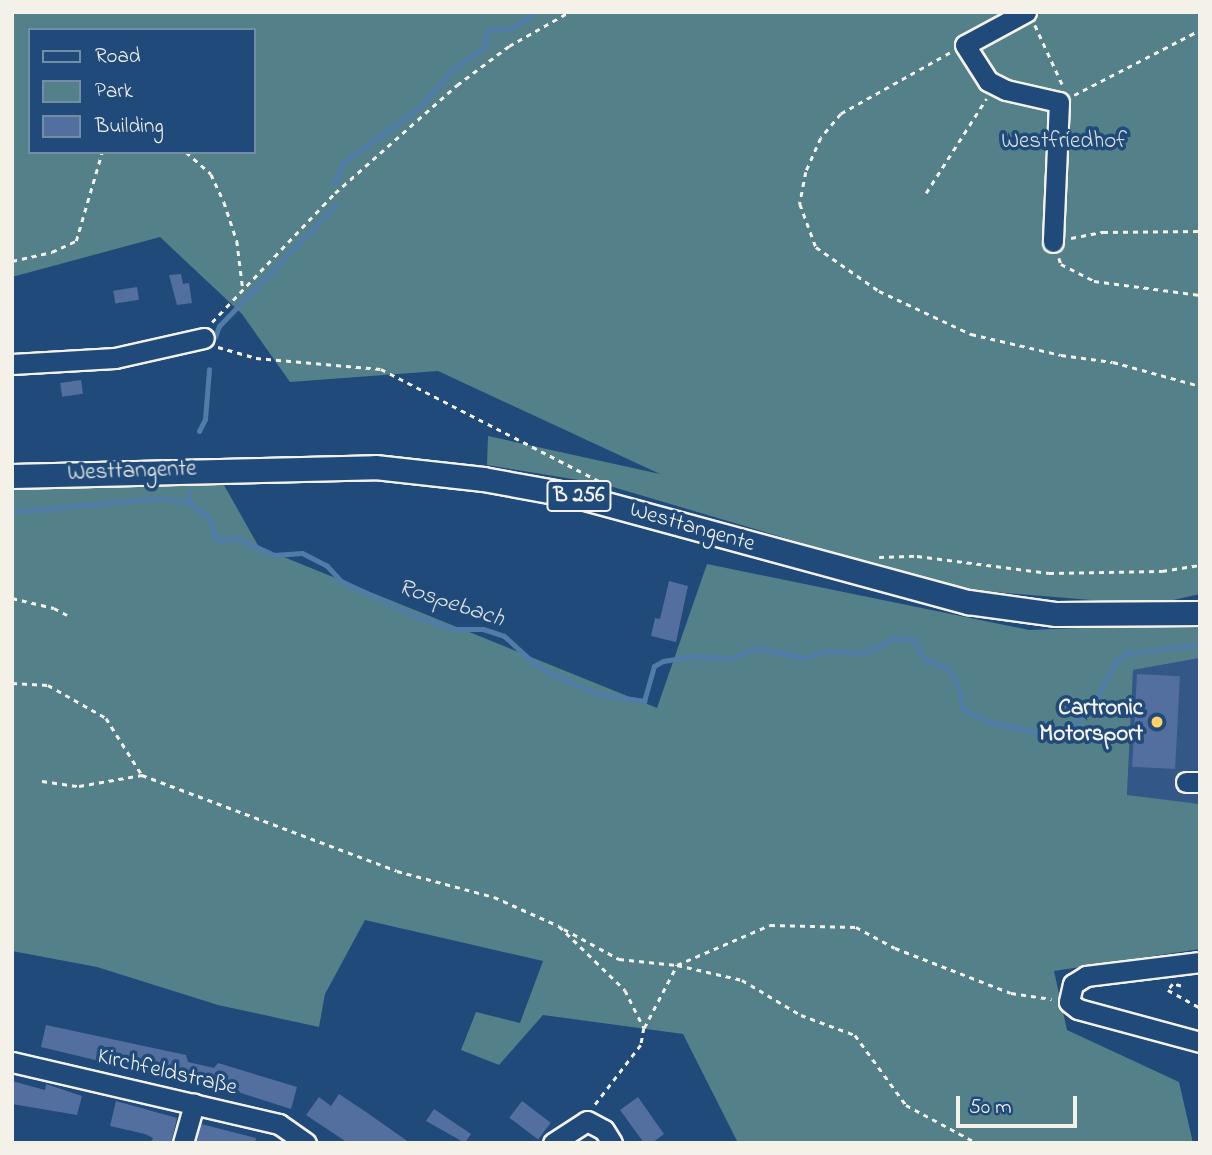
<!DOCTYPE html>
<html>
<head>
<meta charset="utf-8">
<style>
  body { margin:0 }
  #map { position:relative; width:1212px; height:1155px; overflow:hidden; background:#1f4a7a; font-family:"Indie Flower",sans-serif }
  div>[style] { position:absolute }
  .built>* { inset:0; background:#335887 }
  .green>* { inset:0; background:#538089 }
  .stream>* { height:5px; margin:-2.5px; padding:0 2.5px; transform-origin:2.5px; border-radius:2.5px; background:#507da8 }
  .building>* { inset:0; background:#536f9f; transform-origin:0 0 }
  .path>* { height:2.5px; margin-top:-1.25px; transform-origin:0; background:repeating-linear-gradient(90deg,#f4f1e8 0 5px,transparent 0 10px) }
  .roads { filter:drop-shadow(2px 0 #f4f1e8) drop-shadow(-2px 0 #f4f1e8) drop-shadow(0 2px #f4f1e8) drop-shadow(0 -2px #f4f1e8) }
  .minor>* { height:19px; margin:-9.5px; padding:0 9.5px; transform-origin:9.5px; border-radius:9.5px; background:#1f4a7a }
  .major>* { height:23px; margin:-11.5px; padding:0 11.5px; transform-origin:11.5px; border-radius:11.5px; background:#1f4a7a }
  .dots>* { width:19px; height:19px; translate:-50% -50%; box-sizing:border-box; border:4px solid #1f4a7a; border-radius:50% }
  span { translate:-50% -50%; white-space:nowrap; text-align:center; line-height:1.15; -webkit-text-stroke:7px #1f4a7a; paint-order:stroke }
  .shield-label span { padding:2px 5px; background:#1f4a7a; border:2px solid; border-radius:5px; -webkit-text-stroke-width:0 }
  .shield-label { font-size:21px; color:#f4f1e8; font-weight:700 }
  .park-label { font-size:23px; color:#dce0da }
  .street-label { font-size:23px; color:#f4f1e8 }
  .poi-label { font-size:23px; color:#f4f1e8; font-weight:700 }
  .right { translate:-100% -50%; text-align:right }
  .water-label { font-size:24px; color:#dbe0de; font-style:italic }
  .frame { position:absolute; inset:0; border:14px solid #f4f1e8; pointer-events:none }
  .legend { position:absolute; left:28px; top:28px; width:228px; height:126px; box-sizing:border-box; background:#1f4a7a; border:2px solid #748da6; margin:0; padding:9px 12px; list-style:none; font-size:21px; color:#f4f1e8 }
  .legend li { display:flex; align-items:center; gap:14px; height:35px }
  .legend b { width:35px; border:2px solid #748da6 }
  .scale { position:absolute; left:956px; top:1096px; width:121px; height:32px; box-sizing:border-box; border:4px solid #f4f1e8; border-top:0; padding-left:9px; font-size:21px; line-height:24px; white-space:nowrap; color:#f4f1e8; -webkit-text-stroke:5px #1f4a7a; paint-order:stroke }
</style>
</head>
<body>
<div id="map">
  <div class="built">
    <div style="clip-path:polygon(1200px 658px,1200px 804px,1127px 796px,1133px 670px)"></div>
  </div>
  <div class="green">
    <div style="clip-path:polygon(evenodd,12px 12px,1200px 12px,1200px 594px,1151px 605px,957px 589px,603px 484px,487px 465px,488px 436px,660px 474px,438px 371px,290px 382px,242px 314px,160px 237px,12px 277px,12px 12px,30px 30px,254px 30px,254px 152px,30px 152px,30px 30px)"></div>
    <div style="clip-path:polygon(220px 478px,259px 547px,657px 708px,707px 564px,1029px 630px,1200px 623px,1200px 658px,1133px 670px,1127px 795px,1200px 804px,1200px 949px,1054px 971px,1067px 1030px,1179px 1082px,1193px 1143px,738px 1143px,683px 1034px,543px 1015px,499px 1065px,461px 1050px,476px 1012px,520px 1023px,543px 961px,365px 920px,325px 994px,319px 1027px,218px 1005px,97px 967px,12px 951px,12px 480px)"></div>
  </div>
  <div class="stream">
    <div style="left:334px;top:184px;width:24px;rotate:-66deg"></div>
    <div style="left:344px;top:162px;width:92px;rotate:-35.8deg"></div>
    <div style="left:419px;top:108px;width:48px;rotate:-49.3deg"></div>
    <div style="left:450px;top:72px;width:43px;rotate:-35.5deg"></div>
    <div style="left:485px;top:47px;width:17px;rotate:-83deg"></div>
    <div style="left:487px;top:30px;width:25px;rotate:-5deg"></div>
    <div style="left:512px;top:28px;width:29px;rotate:-34deg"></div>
    <div style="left:215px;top:337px;width:12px;rotate:-70deg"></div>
    <div style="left:219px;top:326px;width:167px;rotate:-46deg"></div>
    <div style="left:199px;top:431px;width:13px;rotate:-63deg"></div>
    <div style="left:205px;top:419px;width:50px;rotate:-85.4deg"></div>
    <div style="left:188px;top:502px;width:11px;rotate:-80deg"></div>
    <div style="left:12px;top:512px;width:149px;rotate:-5.4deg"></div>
    <div style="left:160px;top:498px;width:28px;rotate:8deg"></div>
    <div style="left:188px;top:502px;width:29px;rotate:38deg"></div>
    <div style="left:211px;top:520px;width:15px;rotate:79deg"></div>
    <div style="left:214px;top:535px;width:9px;rotate:41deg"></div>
    <div style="left:221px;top:541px;width:16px;rotate:-11deg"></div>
    <div style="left:237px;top:538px;width:41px;rotate:24.7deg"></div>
    <div style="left:274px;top:555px;width:28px;rotate:-4deg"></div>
    <div style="left:302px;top:553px;width:28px;rotate:27deg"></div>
    <div style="left:327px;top:566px;width:21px;rotate:47deg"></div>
    <div style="left:341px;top:581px;width:82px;rotate:25.3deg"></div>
    <div style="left:415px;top:616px;width:41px;rotate:18.4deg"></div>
    <div style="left:454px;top:629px;width:29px"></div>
    <div style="left:483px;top:629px;width:22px;rotate:18deg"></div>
    <div style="left:504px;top:636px;width:43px;rotate:42.2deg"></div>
    <div style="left:536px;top:665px;width:23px;rotate:29deg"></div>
    <div style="left:556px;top:676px;width:47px;rotate:22.7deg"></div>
    <div style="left:599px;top:694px;width:46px;rotate:8.8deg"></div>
    <div style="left:644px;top:701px;width:36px;rotate:-74deg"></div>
    <div style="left:654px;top:666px;width:10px;rotate:-29deg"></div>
    <div style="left:663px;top:661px;width:33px;rotate:-9deg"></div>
    <div style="left:696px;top:656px;width:32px;rotate:5deg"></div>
    <div style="left:728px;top:659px;width:30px;rotate:-21deg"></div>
    <div style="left:756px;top:648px;width:51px;rotate:11.3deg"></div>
    <div style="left:806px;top:658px;width:20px;rotate:-20deg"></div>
    <div style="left:825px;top:651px;width:39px;rotate:3deg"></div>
    <div style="left:864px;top:653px;width:33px;rotate:-27deg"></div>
    <div style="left:893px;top:638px;width:20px;rotate:6deg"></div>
    <div style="left:913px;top:640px;width:23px;rotate:59deg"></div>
    <div style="left:925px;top:660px;width:24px;rotate:19deg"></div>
    <div style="left:948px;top:668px;width:23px;rotate:61deg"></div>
    <div style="left:959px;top:688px;width:20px;rotate:81deg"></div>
    <div style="left:962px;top:708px;width:30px;rotate:28deg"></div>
    <div style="left:988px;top:722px;width:49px;rotate:11.8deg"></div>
    <div style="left:1036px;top:732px;width:32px;rotate:-2deg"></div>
    <div style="left:1068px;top:731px;width:34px;rotate:-45deg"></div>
    <div style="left:1092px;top:707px;width:53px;rotate:-62deg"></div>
    <div style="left:1117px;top:660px;width:13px;rotate:-32deg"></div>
    <div style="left:1128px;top:653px;width:72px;rotate:-6.3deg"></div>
  </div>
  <div class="building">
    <div style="clip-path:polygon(181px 274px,183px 284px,189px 283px,192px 303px,177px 305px,169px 275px)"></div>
    <div style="left:137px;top:287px;width:13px;height:24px;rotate:81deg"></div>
    <div style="left:81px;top:380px;width:14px;height:21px;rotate:82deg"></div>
    <div style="clip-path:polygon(669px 581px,688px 586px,676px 642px,651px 636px,655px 618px,660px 619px)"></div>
    <div style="left:1137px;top:674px;width:43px;height:93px;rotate:3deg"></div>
    <div style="clip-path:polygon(46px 1025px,186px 1055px,188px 1062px,214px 1068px,218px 1063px,297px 1087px,291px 1109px,185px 1075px,183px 1081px,41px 1047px)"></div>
    <div style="clip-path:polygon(12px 1081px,45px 1090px,46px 1084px,82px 1096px,77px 1115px,12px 1104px)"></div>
    <div style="clip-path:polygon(339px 1094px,366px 1112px,410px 1143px,348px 1143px,306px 1115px,319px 1097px,331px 1106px)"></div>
    <div style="clip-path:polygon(638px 1097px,664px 1134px,652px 1143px,644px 1143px,620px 1110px)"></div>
    <div style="clip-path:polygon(116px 1101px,177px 1118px,171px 1143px,151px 1143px,153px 1138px,145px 1134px,110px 1126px)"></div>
    <div style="left:522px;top:1101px;width:36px;height:21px;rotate:37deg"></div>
    <div style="clip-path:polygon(434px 1109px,471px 1134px,465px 1143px,426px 1121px)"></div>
    <div style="clip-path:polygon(201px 1124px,256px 1138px,255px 1143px,196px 1143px)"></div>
  </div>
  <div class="path">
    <div style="left:1035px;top:25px;width:67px;rotate:65.3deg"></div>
    <div style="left:950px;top:53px;width:125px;rotate:150.8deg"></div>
    <div style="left:841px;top:114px;width:31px;rotate:130deg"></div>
    <div style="left:821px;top:138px;width:37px;rotate:114deg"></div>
    <div style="left:806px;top:172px;width:33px;rotate:101deg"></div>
    <div style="left:800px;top:204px;width:46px;rotate:69.6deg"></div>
    <div style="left:816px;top:247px;width:77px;rotate:34.9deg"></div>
    <div style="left:879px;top:291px;width:102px;rotate:25.1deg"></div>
    <div style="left:971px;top:334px;width:92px;rotate:13.1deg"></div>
    <div style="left:1061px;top:355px;width:52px;rotate:7.7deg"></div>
    <div style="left:1113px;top:362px;width:90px;rotate:15.4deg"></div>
    <div style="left:1074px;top:95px;width:142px;rotate:-27.3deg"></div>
    <div style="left:186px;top:152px;width:33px;rotate:41deg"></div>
    <div style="left:211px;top:174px;width:31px;rotate:65deg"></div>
    <div style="left:224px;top:202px;width:41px;rotate:71.6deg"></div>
    <div style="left:237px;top:241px;width:49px;rotate:83deg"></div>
    <div style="left:926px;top:193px;width:112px;rotate:-57.4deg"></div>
    <div style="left:1071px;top:238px;width:33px;rotate:-11deg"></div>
    <div style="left:1103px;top:232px;width:97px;rotate:-0.6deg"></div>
    <div style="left:1059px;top:258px;width:6px;rotate:72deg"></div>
    <div style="left:1061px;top:264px;width:37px;rotate:27deg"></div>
    <div style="left:1094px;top:281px;width:107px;rotate:7.5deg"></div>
    <div style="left:12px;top:261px;width:41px;rotate:-12.7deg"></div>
    <div style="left:52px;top:252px;width:26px;rotate:-25deg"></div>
    <div style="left:76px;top:241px;width:93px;rotate:-73.7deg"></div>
    <div style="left:212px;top:322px;width:178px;rotate:-46.4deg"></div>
    <div style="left:335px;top:193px;width:163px;rotate:-41.5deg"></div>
    <div style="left:457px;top:85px;width:65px;rotate:-36.9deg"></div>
    <div style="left:509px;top:46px;width:69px;rotate:-29.5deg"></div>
    <div style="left:218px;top:347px;width:40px;rotate:16deg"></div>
    <div style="left:256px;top:358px;width:125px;rotate:5deg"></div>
    <div style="left:381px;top:369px;width:247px;rotate:27.2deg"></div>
    <div style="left:879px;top:557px;width:38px;rotate:-2deg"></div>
    <div style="left:917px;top:556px;width:133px;rotate:7.3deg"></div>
    <div style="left:1049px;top:573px;width:113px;rotate:-1deg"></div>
    <div style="left:1162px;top:571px;width:38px;rotate:-9deg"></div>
    <div style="left:12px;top:598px;width:43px;rotate:13.4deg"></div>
    <div style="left:54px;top:608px;width:15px;rotate:28deg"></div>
    <div style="left:12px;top:683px;width:36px;rotate:3deg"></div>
    <div style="left:48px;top:685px;width:67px;rotate:29.6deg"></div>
    <div style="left:106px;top:718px;width:67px;rotate:57.7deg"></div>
    <div style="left:42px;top:781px;width:37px;rotate:8deg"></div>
    <div style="left:79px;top:786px;width:64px;rotate:-9.9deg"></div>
    <div style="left:142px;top:775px;width:272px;rotate:20.6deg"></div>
    <div style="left:397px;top:871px;width:100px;rotate:15deg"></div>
    <div style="left:494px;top:897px;width:71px;rotate:24deg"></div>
    <div style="left:559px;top:926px;width:92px;rotate:44.1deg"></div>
    <div style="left:625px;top:990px;width:42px;rotate:63.4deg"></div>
    <div style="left:644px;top:1028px;width:17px;rotate:100deg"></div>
    <div style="left:641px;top:1045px;width:76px;rotate:127.5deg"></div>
    <div style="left:564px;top:929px;width:63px;rotate:28.6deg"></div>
    <div style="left:619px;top:959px;width:58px;rotate:5.9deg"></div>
    <div style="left:677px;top:965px;width:101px;rotate:-23.3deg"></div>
    <div style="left:770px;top:925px;width:86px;rotate:1.3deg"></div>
    <div style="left:856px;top:927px;width:44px;rotate:28.3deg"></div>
    <div style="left:895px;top:948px;width:124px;rotate:21.2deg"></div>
    <div style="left:1011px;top:993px;width:41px;rotate:8.3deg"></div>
    <div style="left:1181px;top:986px;width:8px;rotate:-166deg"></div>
    <div style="left:1173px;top:984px;width:8px;rotate:130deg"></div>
    <div style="left:1168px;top:990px;width:37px;rotate:29deg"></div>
    <div style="left:644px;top:1028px;width:71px;rotate:-62.4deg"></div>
    <div style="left:677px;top:965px;width:67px;rotate:13deg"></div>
    <div style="left:742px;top:980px;width:69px;rotate:30.7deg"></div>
    <div style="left:801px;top:1015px;width:58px;rotate:20.3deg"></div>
    <div style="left:855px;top:1035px;width:87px;rotate:53.9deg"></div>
    <div style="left:906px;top:1105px;width:81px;rotate:28.2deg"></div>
  </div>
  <div class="roads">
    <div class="minor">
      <div style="left:1026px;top:12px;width:69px;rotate:151.6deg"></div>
      <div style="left:965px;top:45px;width:43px;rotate:57.4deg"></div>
      <div style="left:988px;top:81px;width:20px;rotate:27deg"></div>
      <div style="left:1006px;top:90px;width:54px;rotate:12.8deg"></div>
      <div style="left:1059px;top:102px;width:140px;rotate:92.5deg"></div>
      <div style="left:12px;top:364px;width:103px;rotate:-3.3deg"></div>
      <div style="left:115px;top:358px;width:91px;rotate:-12.7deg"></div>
      <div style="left:1186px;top:782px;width:14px"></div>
      <div style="left:1200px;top:962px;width:115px;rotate:173deg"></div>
      <div style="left:1086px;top:976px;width:15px;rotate:148deg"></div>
      <div style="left:1073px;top:984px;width:18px;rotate:103deg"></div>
      <div style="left:1069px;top:1002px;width:11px;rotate:38deg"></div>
      <div style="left:1078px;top:1009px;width:126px;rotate:15.1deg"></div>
      <div style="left:12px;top:1062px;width:274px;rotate:13.1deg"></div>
      <div style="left:279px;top:1124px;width:33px;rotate:35deg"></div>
      <div style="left:183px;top:1143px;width:41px;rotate:-74.2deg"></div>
      <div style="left:553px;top:1143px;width:40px;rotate:-32.9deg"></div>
      <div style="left:587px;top:1121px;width:19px;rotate:28deg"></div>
      <div style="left:604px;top:1130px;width:15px;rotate:58deg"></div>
    </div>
    <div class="major">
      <div style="left:12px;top:476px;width:363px;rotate:-1.4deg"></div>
      <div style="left:375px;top:467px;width:109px;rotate:6.3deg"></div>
      <div style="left:483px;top:479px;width:96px;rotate:10.3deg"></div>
      <div style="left:577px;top:496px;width:405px;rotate:15.2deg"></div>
      <div style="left:968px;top:602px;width:89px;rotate:7.8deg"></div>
      <div style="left:1056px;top:614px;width:144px;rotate:-0.4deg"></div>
    </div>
  </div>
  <div class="dots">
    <div style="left:1157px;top:722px;background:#ffd166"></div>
  </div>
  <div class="shield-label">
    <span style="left:579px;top:496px">B 256</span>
  </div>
  <div class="park-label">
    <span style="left:1064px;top:142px">Westfriedhof</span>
  </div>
  <div class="street-label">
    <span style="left:132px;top:472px;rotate:-2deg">Westtangente</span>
    <span style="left:692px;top:528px;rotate:16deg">Westtangente</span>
    <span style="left:167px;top:1073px;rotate:13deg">Kirchfeldstraße</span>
  </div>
  <div class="poi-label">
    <span class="right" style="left:1143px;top:722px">Cartronic<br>Motorsport</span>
  </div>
  <div class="water-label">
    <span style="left:451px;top:604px;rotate:18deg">Rospebach</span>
  </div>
  <div class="frame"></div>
  <ul class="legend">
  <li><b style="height:9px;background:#1f4a7a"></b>Road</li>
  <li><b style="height:19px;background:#538089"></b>Park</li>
  <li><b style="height:19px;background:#536f9f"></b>Building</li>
  </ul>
  <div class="scale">50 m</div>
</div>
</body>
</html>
